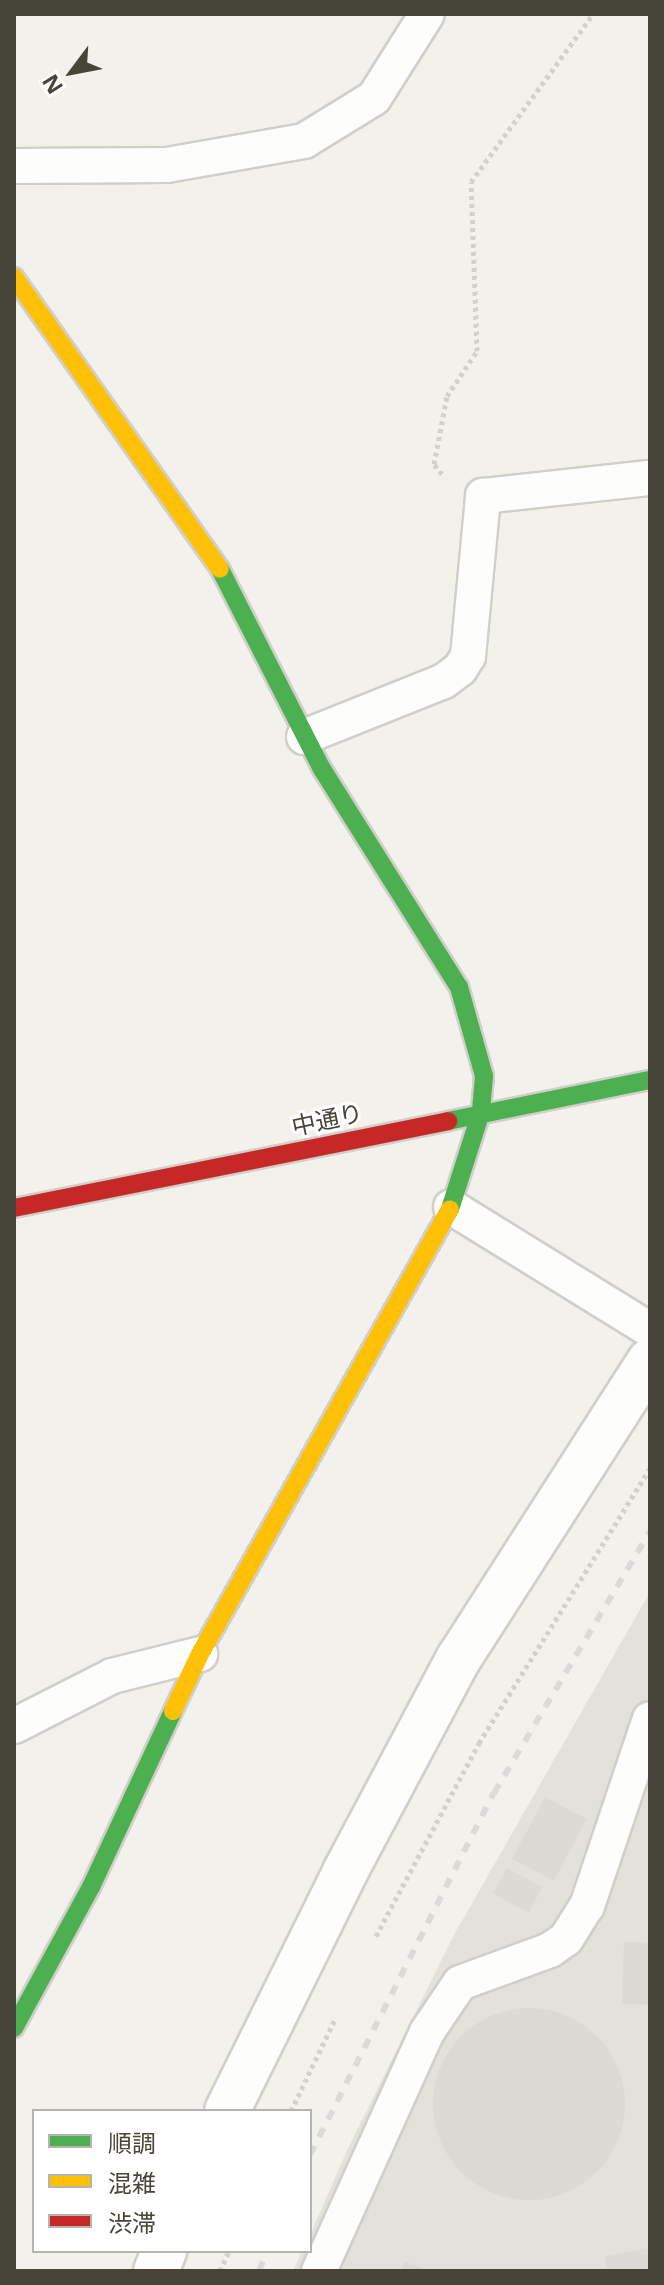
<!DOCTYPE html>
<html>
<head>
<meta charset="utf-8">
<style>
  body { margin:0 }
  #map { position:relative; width:664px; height:2285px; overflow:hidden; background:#f2f1ec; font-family:"Open Sans","Noto Sans JP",sans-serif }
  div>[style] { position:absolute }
  .industrial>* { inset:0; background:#e3e1dc }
  .building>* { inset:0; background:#dbdad5; transform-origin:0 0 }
  .round { border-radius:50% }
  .path>* { height:5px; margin-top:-2.5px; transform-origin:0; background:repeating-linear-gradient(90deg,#d2d1cb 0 4px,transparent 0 8px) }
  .roads { filter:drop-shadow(2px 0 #d0cfca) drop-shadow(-2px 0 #d0cfca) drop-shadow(0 2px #d0cfca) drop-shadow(0 -2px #d0cfca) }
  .lane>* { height:34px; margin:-17px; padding:0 17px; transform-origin:17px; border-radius:17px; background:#fdfdfc }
  .street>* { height:44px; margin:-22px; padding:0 22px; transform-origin:22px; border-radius:22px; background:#fdfdfc }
  .fast>* { height:18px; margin:-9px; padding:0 9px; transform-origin:9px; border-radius:9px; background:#4caf50 }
  .slow>* { height:18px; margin:-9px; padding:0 9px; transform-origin:9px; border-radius:9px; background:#ffc107 }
  .jam>* { height:18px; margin:-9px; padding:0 9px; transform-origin:9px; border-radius:9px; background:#c62828 }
  .rail>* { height:6px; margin-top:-3px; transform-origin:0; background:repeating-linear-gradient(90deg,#dadad9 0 10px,transparent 0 20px) }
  span { translate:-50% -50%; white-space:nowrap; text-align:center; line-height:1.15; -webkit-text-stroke:6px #fff; paint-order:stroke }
  .street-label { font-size:24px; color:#474439 }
  .frame { position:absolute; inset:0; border:16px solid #474439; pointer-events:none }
  .legend { position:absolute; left:32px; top:2109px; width:280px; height:144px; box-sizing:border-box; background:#fff; border:2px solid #b5b4b0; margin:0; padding:10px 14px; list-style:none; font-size:24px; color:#474439 }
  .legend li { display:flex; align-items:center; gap:16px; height:40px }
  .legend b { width:40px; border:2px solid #b5b4b0 }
  .north { position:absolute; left:32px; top:32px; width:80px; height:80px; -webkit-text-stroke:6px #fff; paint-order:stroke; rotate:238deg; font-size:22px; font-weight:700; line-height:32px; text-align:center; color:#474439 }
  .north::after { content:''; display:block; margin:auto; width:28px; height:36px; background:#474439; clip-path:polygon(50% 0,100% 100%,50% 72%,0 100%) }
</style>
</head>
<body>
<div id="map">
  <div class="industrial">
    <div style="clip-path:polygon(650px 1592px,650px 2271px,293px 2271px,302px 2251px,310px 2251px,310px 2235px,349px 2146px,454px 1935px)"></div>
  </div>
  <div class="building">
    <div style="left:545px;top:1797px;width:47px;height:70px;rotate:28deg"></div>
    <div style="left:507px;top:1868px;width:40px;height:29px;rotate:28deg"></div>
    <div style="left:624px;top:1942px;width:26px;height:62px;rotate:2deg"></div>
    <div class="round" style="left:433px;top:2008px;width:192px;height:192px"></div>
    <div style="clip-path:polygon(650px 2248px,650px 2271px,607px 2271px,605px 2256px)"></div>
    <div style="clip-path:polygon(404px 2261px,430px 2271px,401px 2271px)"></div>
  </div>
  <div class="path">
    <div style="left:442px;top:474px;width:13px;rotate:-129deg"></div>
    <div style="left:434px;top:464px;width:69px;rotate:-79.2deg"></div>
    <div style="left:447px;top:396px;width:54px;rotate:-56.3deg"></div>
    <div style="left:477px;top:351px;width:169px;rotate:-92deg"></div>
    <div style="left:471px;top:182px;width:208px;rotate:-54deg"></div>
    <div style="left:376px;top:1936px;width:219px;rotate:-61.9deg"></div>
    <div style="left:479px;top:1743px;width:324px;rotate:-58.1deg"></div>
    <div style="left:291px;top:2111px;width:104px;rotate:-64.4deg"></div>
    <div style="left:220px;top:2271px;width:22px;rotate:-66deg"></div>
  </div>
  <div class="roads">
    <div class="lane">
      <div style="left:14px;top:166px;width:153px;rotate:-0.4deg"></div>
      <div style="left:167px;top:165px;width:139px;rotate:-9.9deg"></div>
      <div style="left:304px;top:141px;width:82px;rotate:-31.6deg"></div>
      <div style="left:374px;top:98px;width:99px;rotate:-57.8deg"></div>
      <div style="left:304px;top:737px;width:151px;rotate:-21.8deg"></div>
      <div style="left:444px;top:681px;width:20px;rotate:-37deg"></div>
      <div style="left:460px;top:669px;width:15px;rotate:-58deg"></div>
      <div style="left:468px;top:656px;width:161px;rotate:-84.6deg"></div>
      <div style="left:483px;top:496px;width:168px;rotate:-6.2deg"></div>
      <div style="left:451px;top:1207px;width:234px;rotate:31.7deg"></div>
      <div style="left:14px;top:1726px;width:110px;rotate:-27deg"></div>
      <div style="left:112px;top:1676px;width:91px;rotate:-14deg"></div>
      <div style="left:319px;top:2271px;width:262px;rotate:-65.7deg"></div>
      <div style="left:427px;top:2032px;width:59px;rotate:-56deg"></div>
      <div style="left:460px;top:1983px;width:96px;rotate:-20.1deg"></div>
      <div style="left:550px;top:1950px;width:19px;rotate:-35deg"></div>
      <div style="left:566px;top:1939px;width:39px;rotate:-58deg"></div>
      <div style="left:587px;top:1906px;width:197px;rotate:-71.4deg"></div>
    </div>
    <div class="street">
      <div style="left:227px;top:2111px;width:267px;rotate:-63.7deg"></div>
      <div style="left:345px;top:1872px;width:242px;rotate:-62deg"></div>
      <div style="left:459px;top:1658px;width:353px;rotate:-57.3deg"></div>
      <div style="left:156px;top:2271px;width:22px;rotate:-68deg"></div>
    </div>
    <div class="fast">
      <div style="left:220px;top:569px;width:225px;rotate:63deg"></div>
      <div style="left:322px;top:769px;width:257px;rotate:57.9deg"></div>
      <div style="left:459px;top:987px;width:92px;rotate:74.3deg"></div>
      <div style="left:484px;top:1076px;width:36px;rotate:95deg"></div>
      <div style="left:481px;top:1112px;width:102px;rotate:107.7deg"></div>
      <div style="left:448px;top:1121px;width:206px;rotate:-11.5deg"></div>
      <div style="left:14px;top:2028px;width:161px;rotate:-61.4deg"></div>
      <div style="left:91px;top:1887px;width:194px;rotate:-65deg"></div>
    </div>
    <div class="slow">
      <div style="left:14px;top:277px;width:357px;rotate:54.8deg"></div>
      <div style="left:173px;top:1711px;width:63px;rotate:-64.7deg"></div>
      <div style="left:200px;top:1654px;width:510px;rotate:-60.67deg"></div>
    </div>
    <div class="jam">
      <div style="left:14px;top:1208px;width:443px;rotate:-11.3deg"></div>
    </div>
  </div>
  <div class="rail">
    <div style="left:310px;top:2155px;width:406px;rotate:-63.1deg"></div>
    <div style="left:494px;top:1793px;width:305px;rotate:-59.2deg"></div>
    <div style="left:259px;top:2271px;width:22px;rotate:-68deg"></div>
  </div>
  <div class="street-label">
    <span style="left:327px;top:1119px;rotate:-12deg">中通り</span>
  </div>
  <div class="frame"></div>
  <ul class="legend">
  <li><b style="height:10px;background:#4caf50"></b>順調</li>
  <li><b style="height:10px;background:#ffc107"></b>混雑</li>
  <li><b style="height:10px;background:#c62828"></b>渋滞</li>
  </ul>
  <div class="north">N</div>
</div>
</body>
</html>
